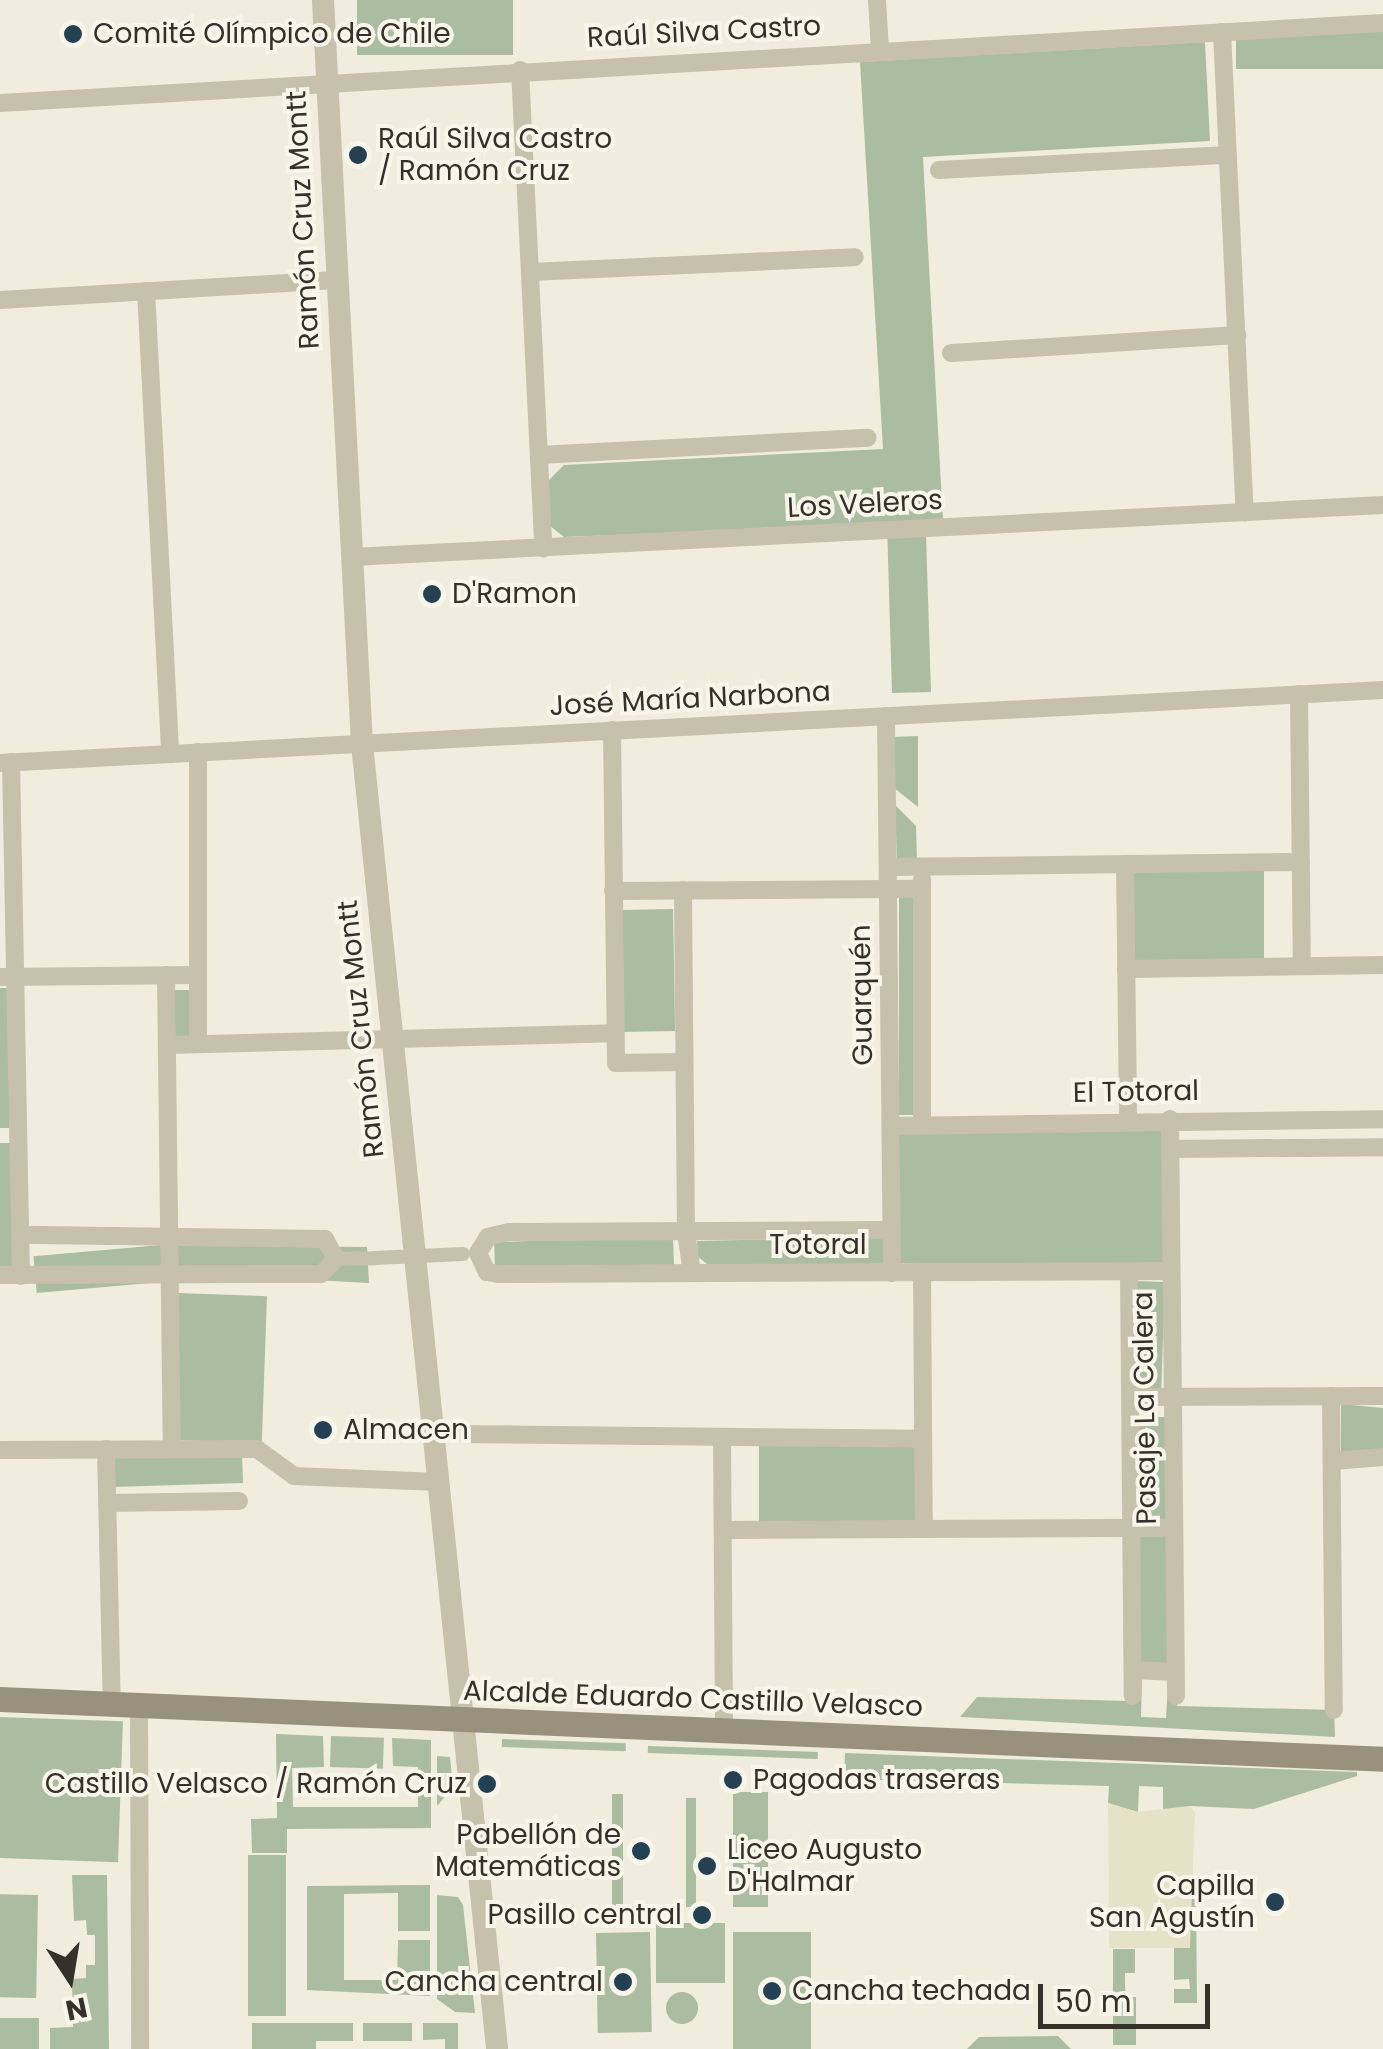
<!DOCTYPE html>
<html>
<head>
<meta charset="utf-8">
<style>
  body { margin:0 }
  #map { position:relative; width:1383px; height:2049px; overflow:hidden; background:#f0edde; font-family:Poppins,sans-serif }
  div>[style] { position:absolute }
  .green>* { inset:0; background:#aabda0; transform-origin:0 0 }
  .round { border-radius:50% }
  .plaza>* { inset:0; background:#e6e2c7 }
  .pedestrian>* { height:14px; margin:-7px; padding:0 7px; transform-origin:7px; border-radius:7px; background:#c7c0ab }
  .minor>* { height:18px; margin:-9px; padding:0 9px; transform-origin:9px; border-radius:9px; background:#c7c0ab }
  .tertiary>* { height:22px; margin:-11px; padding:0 11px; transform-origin:11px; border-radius:11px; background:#c7c0ab }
  .secondary>* { height:25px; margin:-12.5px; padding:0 12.5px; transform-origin:12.5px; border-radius:12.5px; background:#9a917d }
  .pedestrian-bridge>* { height:14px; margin:-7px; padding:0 7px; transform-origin:7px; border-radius:7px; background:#c7c0ab }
  .dots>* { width:28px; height:28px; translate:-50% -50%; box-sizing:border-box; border:5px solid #f8f6ea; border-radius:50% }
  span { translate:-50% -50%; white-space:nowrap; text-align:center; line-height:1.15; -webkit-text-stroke:8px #f8f6ea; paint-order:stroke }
  .street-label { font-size:28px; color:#35312a }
  .poi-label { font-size:28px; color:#35312a }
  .left { translate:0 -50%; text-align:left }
  .right { translate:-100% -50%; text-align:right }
  .north { position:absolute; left:20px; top:1929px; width:100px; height:100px; -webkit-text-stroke:8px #f8f6ea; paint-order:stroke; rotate:168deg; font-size:28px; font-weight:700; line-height:40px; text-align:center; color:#35312a }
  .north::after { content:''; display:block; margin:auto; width:35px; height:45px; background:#35312a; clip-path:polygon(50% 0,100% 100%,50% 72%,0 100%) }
  .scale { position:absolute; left:1038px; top:1984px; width:172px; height:45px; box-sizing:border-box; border:5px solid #35312a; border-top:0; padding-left:12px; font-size:30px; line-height:35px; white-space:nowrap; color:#35312a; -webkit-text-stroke:8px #f8f6ea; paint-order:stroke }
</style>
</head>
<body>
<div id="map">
  <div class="green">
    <div style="left:357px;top:0;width:156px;height:55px"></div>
    <div style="left:1383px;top:30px;width:39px;height:147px;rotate:90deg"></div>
    <div style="clip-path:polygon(1205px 42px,1210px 141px,923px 157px,943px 521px,926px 535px,931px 692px,892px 693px,887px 524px,564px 537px,550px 526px,547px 482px,564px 465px,883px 449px,860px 62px)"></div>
    <div style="clip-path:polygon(918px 736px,918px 807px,893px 787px,892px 737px)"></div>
    <div style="clip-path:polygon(895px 805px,916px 826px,917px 861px,897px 861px)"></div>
    <div style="left:1264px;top:871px;width:90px;height:130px;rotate:90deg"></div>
    <div style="left:899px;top:895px;width:14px;height:220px"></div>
    <div style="left:673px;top:909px;width:122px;height:54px;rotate:89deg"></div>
    <div style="left:0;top:988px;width:12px;height:140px"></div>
    <div style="left:173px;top:990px;width:18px;height:48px"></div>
    <div style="left:1163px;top:1128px;width:135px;height:267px;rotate:90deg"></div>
    <div style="left:0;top:1143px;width:16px;height:130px"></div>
    <div style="left:673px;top:1236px;width:29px;height:179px;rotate:88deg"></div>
    <div style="clip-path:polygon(884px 1237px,884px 1267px,711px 1267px,698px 1257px,697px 1241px)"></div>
    <div style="left:161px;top:1245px;width:37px;height:128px;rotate:85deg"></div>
    <div style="clip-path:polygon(176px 1245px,367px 1247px,369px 1283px,178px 1273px)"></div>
    <div style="left:1135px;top:1281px;width:30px;height:124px;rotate:2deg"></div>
    <div style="left:177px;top:1293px;width:90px;height:147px;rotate:2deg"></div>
    <div style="clip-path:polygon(1341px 1404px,1383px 1408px,1383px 1449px,1341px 1453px)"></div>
    <div style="left:1167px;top:1417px;width:104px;height:33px;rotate:90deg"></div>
    <div style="left:919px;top:1444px;width:81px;height:160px;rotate:90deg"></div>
    <div style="clip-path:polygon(112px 1452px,242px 1454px,243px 1483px,113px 1487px)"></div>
    <div style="left:1134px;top:1535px;width:37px;height:131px"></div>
    <div style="clip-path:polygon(1142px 1676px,1141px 1717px,1166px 1718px,1168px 1685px,1176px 1685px,1177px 1706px,1334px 1710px,1335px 1737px,960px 1717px,977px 1697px,1129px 1701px)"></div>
    <div style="left:0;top:1717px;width:123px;height:141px;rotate:2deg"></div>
    <div style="clip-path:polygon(276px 1734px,323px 1736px,324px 1767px,292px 1768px,293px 1807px,418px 1807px,418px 1767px,393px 1766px,392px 1738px,431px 1740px,431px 1828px,287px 1829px,287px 1853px,252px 1853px,251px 1819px,277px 1818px)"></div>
    <div style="left:331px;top:1736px;width:53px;height:31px;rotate:2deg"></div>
    <div style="left:502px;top:1739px;width:124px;height:8px;rotate:2deg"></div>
    <div style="left:648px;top:1746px;width:170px;height:7px;rotate:2deg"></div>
    <div style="clip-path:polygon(845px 1753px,1357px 1772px,1357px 1776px,1254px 1809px,1189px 1806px,1163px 1813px,1163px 1787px,1139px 1786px,1138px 1812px,1108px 1803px,1109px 1786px,844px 1779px)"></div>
    <div style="clip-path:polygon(437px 1756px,450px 1757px,453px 1787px,437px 1806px)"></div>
    <div style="left:768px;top:1792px;width:115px;height:35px;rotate:90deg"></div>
    <div style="left:612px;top:1794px;width:11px;height:114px"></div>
    <div style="left:686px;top:1798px;width:10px;height:109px"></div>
    <div style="left:248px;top:1855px;width:38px;height:161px"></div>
    <div style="clip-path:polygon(72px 1875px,107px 1875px,109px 2049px,50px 2049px,50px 2028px,73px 2027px,72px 1979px,86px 1978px,86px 1965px,95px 1965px,95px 1935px,87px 1935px,86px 1920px,74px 1921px)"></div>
    <div style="clip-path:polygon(430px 1885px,430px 1931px,398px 1931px,398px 1893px,344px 1894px,344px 1980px,397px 1980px,398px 1940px,430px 1940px,430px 1996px,307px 1990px,307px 1886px)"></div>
    <div style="left:38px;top:1895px;width:103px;height:38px;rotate:91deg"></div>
    <div style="clip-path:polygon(437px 1895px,458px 1897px,463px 1905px,475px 2013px,455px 2012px,437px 1999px)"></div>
    <div style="clip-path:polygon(1189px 1898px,1196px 1899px,1197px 2003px,1174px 2003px,1174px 1989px,1190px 1989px,1189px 1979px,1174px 1980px,1174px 1948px,1190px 1948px)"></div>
    <div style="left:725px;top:1923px;width:60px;height:69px;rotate:90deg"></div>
    <div style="left:650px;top:1932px;width:100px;height:54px;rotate:89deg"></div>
    <div style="left:733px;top:1932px;width:78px;height:117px"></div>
    <div style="clip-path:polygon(1113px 1949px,1135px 1949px,1135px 1973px,1125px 1973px,1125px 1985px,1126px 1997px,1136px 1997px,1136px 2045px,1113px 2045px)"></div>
    <div class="round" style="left:666px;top:1992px;width:32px;height:32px"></div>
    <div style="left:0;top:2018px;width:39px;height:31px"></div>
    <div style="clip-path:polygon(252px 2023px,353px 2023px,353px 2041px,316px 2041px,316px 2049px,252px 2049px)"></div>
    <div style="left:363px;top:2023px;width:49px;height:18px"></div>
    <div style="clip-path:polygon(423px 2023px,458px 2023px,458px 2049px,445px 2049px,445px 2039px,423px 2040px)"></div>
    <div style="clip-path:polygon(1058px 2036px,1071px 2049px,967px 2049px,979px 2037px)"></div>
  </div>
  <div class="plaza">
    <div style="clip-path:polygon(1108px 1803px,1137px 1812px,1189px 1806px,1195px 1812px,1190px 1948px,1109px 1948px)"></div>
  </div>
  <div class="pedestrian">
    <div style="left:336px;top:1259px;width:39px;rotate:-1deg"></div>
  </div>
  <div class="minor">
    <div style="left:877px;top:0;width:50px;rotate:86.6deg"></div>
    <div style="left:1222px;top:32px;width:481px;rotate:87.3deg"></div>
    <div style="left:520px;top:70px;width:479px;rotate:87.2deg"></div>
    <div style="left:0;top:103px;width:1385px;rotate:-3.31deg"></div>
    <div style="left:939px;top:170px;width:289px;rotate:-3deg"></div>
    <div style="left:530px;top:272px;width:325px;rotate:-2.6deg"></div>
    <div style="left:146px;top:291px;width:464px;rotate:87deg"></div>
    <div style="left:0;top:300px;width:337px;rotate:-3.4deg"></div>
    <div style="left:951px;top:353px;width:287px;rotate:-3.6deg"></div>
    <div style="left:539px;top:455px;width:329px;rotate:-3deg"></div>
    <div style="left:351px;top:557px;width:1033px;rotate:-2.88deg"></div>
    <div style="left:1299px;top:694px;width:272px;rotate:89.4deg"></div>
    <div style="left:886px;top:716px;width:557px;rotate:89.38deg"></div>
    <div style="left:612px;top:730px;width:333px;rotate:89.3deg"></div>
    <div style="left:616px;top:1063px;width:68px;rotate:-0.8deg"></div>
    <div style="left:198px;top:752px;width:292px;rotate:90deg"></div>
    <div style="left:11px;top:762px;width:514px;rotate:88.89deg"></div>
    <div style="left:0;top:763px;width:1385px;rotate:-3.02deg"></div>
    <div style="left:1125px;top:864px;width:255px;rotate:89.3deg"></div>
    <div style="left:888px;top:867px;width:413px;rotate:-0.7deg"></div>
    <div style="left:922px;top:880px;width:245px;rotate:90deg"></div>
    <div style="left:683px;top:890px;width:342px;rotate:89.5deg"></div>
    <div style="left:686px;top:1232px;width:41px;rotate:81.7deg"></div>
    <div style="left:613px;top:891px;width:309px;rotate:-0.4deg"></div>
    <div style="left:1126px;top:969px;width:257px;rotate:-0.9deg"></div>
    <div style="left:166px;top:975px;width:474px;rotate:89.3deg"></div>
    <div style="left:0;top:977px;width:198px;rotate:-0.6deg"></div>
    <div style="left:167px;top:1045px;width:448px;rotate:-1.5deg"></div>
    <div style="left:1170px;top:1119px;width:577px;rotate:89.4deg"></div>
    <div style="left:891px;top:1126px;width:492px;rotate:-0.8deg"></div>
    <div style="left:1170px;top:1149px;width:213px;rotate:-0.5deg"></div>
    <div style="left:892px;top:1230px;width:383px;rotate:179.7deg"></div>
    <div style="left:509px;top:1232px;width:22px;rotate:167deg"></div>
    <div style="left:488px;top:1237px;width:19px;rotate:122deg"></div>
    <div style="left:478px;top:1253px;width:21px;rotate:65deg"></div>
    <div style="left:487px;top:1272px;width:11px;rotate:10deg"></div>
    <div style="left:498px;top:1274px;width:673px;rotate:-0.26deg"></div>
    <div style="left:922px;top:1272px;width:257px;rotate:89.6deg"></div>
    <div style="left:1129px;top:1272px;width:424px;rotate:89.5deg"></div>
    <div style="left:0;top:1275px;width:321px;rotate:-0.2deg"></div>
    <div style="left:321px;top:1274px;width:21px;rotate:-45deg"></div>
    <div style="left:336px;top:1259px;width:23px;rotate:-119deg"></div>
    <div style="left:325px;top:1239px;width:304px;rotate:-179.2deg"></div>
    <div style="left:1331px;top:1396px;width:314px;rotate:89.5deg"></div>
    <div style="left:1130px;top:1397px;width:253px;rotate:-0.2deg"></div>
    <div style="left:458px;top:1434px;width:465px;rotate:0.6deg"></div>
    <div style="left:722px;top:1437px;width:294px;rotate:89.6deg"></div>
    <div style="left:106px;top:1449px;width:255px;rotate:88.7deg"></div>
    <div style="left:0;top:1450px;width:257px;rotate:-0.2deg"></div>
    <div style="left:257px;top:1449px;width:46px;rotate:36.1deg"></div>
    <div style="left:294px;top:1476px;width:144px;rotate:2.4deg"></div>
    <div style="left:1333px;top:1461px;width:50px;rotate:-4.6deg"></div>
    <div style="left:107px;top:1503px;width:132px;rotate:-0.9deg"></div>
    <div style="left:723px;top:1530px;width:451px;rotate:-0.3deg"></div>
    <div style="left:1133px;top:1670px;width:42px;rotate:2.7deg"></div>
    <div style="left:139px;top:1705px;width:344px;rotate:89.8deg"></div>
  </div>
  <div class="tertiary">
    <div style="left:323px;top:0;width:745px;rotate:87deg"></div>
    <div style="left:362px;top:744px;width:1312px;rotate:84.09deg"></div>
  </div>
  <div class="secondary">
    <div style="left:0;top:1699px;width:1384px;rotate:2.48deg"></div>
  </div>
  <div class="pedestrian-bridge">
    <div style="left:375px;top:1258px;width:88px;rotate:-2.6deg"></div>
  </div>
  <div class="dots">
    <div style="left:73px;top:34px;background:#244153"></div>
    <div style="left:358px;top:155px;background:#244153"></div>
    <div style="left:432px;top:594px;background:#244153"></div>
    <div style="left:323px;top:1430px;background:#244153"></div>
    <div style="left:733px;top:1780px;background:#244153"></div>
    <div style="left:487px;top:1784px;background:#244153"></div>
    <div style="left:641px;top:1851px;background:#244153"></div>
    <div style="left:707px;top:1866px;background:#244153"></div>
    <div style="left:1275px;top:1902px;background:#244153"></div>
    <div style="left:702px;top:1915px;background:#244153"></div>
    <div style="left:623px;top:1982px;background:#244153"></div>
    <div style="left:772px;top:1991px;background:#244153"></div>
  </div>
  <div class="street-label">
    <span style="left:704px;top:32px;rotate:-3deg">Raúl Silva Castro</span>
    <span style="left:303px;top:220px;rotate:-93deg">Ramón Cruz Montt</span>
    <span style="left:865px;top:504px;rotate:-3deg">Los Veleros</span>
    <span style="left:690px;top:699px;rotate:-3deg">José María Narbona</span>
    <span style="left:862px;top:995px;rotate:-91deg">Guarquén</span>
    <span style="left:361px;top:1029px;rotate:-96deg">Ramón Cruz Montt</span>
    <span style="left:1136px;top:1092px;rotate:-1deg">El Totoral</span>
    <span style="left:818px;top:1245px">Totoral</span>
    <span style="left:1145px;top:1408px;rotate:-91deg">Pasaje La Calera</span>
    <span style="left:693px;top:1699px;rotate:2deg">Alcalde Eduardo Castillo Velasco</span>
  </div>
  <div class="poi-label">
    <span class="left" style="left:93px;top:34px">Comité Olímpico de Chile</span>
    <span class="left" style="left:378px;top:155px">Raúl Silva Castro<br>/ Ramón Cruz</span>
    <span class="left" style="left:452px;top:594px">D'Ramon</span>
    <span class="left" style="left:343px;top:1430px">Almacen</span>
    <span class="left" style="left:753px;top:1780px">Pagodas traseras</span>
    <span class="right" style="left:467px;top:1784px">Castillo Velasco / Ramón Cruz</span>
    <span class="right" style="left:621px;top:1851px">Pabellón de<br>Matemáticas</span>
    <span class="left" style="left:727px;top:1866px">Liceo Augusto<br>D'Halmar</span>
    <span class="right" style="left:1255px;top:1902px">Capilla<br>San Agustín</span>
    <span class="right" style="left:682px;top:1915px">Pasillo central</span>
    <span class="right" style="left:603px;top:1982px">Cancha central</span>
    <span class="left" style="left:792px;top:1991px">Cancha techada</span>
  </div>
  <div class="north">N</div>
  <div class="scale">50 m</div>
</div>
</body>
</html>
